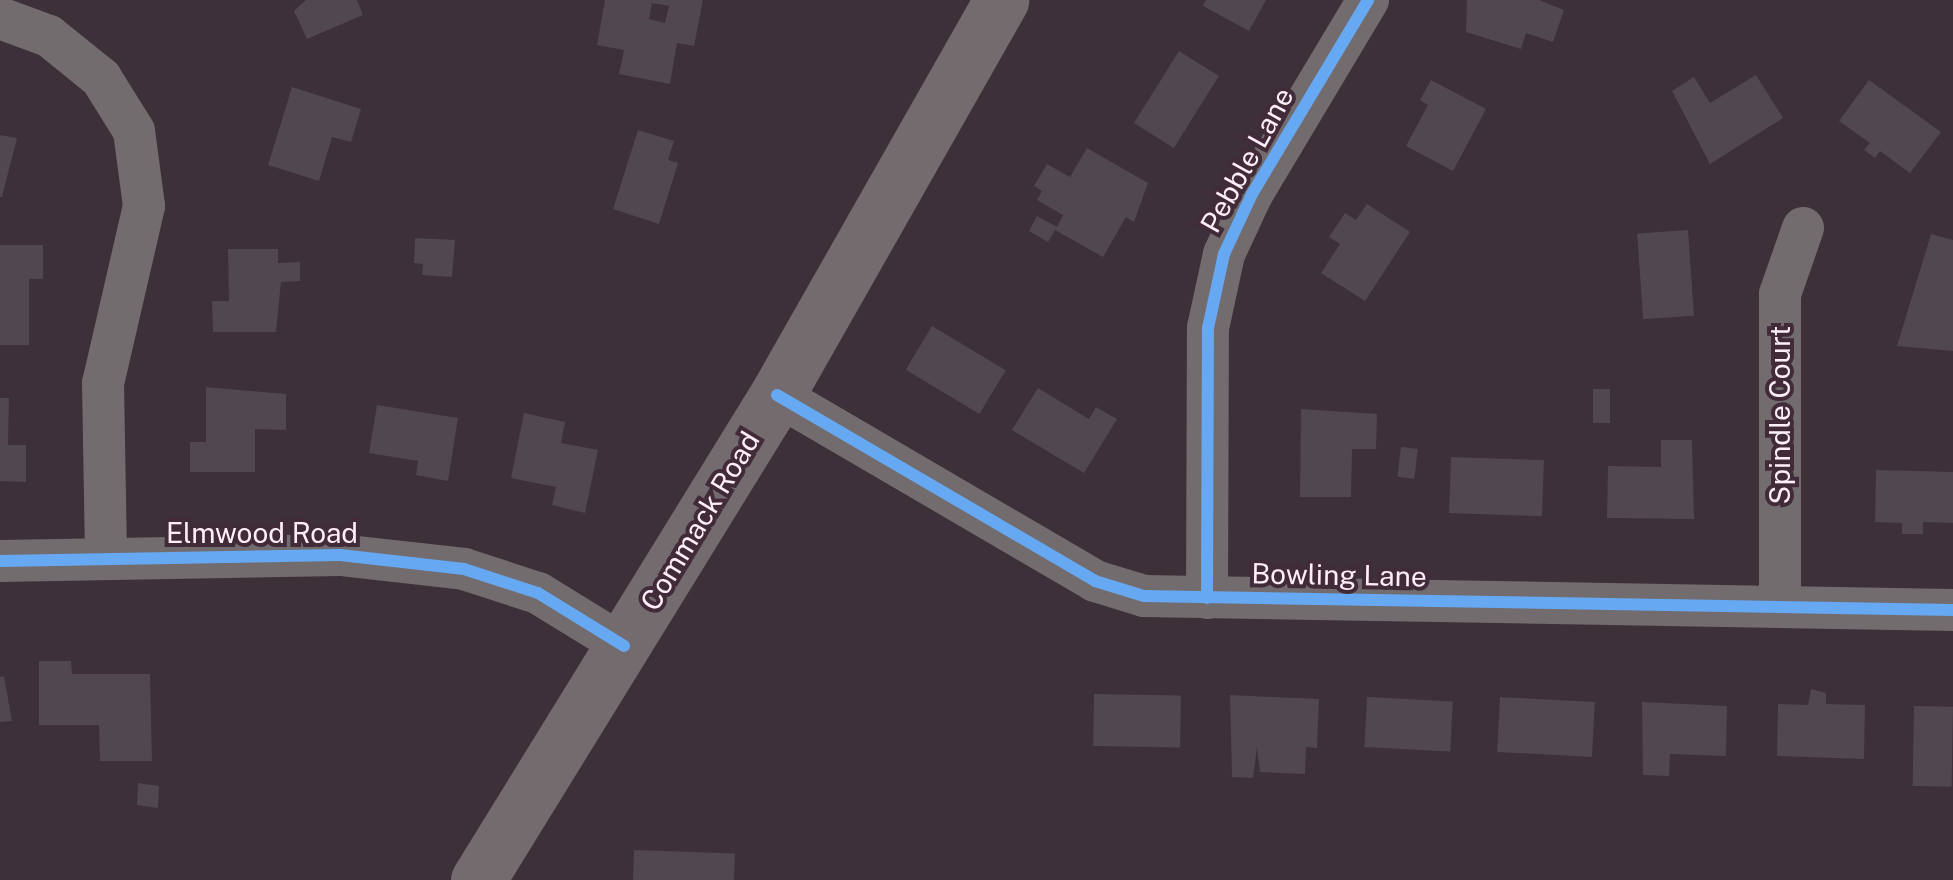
<!DOCTYPE html>
<html>
<head>
<meta charset="utf-8">
<style>
  body { margin:0 }
  #map { position:relative; width:1953px; height:880px; overflow:hidden; background:#3d3038; font-family:"Public Sans",sans-serif }
  div>[style] { position:absolute }
  .building>* { inset:0; background:#504750; transform-origin:0 0 }
  .minor>* { height:42px; margin:-21px; padding:0 21px; transform-origin:21px; border-radius:21px; background:#726c6e }
  .primary>* { height:55px; margin:-27.5px; padding:0 27.5px; transform-origin:27.5px; border-radius:27.5px; background:#746b6f }
  .cycleway>* { height:12px; margin:-6px; padding:0 6px; transform-origin:6px; border-radius:6px; background:#66a8f1 }
  span { translate:-50% -50%; white-space:nowrap; text-align:center; line-height:1.15; -webkit-text-stroke:8px #422b39; paint-order:stroke }
  .street-label { font-size:28px; color:#fdeef7 }
</style>
</head>
<body>
<div id="map">
  <div class="building">
    <div style="clip-path:polygon(306px 0,357px 0,363px 15px,307px 39px,294px 11px)"></div>
    <div style="clip-path:polygon(evenodd,605px 0,703px 0,694px 46px,677px 43px,670px 84px,619px 74px,624px 50px,597px 45px,605px 0,652px 3px,669px 6px,665px 23px,649px 19px,652px 3px)"></div>
    <div style="clip-path:polygon(1206px 0,1266px 0,1249px 31px,1203px 6px)"></div>
    <div style="clip-path:polygon(1467px 0,1539px 0,1564px 10px,1553px 42px,1526px 33px,1521px 49px,1466px 32px)"></div>
    <div style="left:1179px;top:51px;width:47px;height:85px;rotate:32deg"></div>
    <div style="clip-path:polygon(1756px 75px,1783px 118px,1710px 164px,1672px 91px,1694px 77px,1710px 103px)"></div>
    <div style="clip-path:polygon(1431px 80px,1486px 109px,1453px 171px,1406px 146px,1428px 105px,1420px 100px)"></div>
    <div style="clip-path:polygon(1869px 80px,1941px 132px,1910px 173px,1880px 151px,1875px 158px,1864px 150px,1870px 143px,1839px 121px)"></div>
    <div style="clip-path:polygon(292px 87px,361px 109px,351px 142px,332px 137px,319px 181px,268px 165px)"></div>
    <div style="clip-path:polygon(638px 130px,674px 141px,668px 160px,678px 163px,659px 224px,613px 209px)"></div>
    <div style="clip-path:polygon(0 135px,17px 138px,2px 197px,0 197px)"></div>
    <div style="clip-path:polygon(1087px 148px,1148px 183px,1134px 222px,1126px 217px,1103px 257px,1055px 230px,1048px 242px,1029px 231px,1037px 216px,1057px 227px,1063px 215px,1037px 200px,1042px 191px,1034px 186px,1047px 164px,1070px 177px)"></div>
    <div style="clip-path:polygon(1367px 204px,1410px 232px,1365px 301px,1321px 273px,1340px 244px,1329px 237px,1345px 213px,1356px 220px)"></div>
    <div style="left:1688px;top:230px;width:86px;height:51px;rotate:86deg"></div>
    <div style="clip-path:polygon(1931px 234px,1953px 240px,1953px 351px,1897px 346px)"></div>
    <div style="clip-path:polygon(415px 238px,455px 240px,452px 277px,422px 275px,423px 264px,414px 263px)"></div>
    <div style="clip-path:polygon(0 245px,43px 245px,43px 279px,29px 279px,29px 345px,0 345px)"></div>
    <div style="clip-path:polygon(228px 249px,278px 249px,278px 263px,300px 262px,300px 281px,281px 282px,276px 332px,213px 332px,212px 301px,229px 301px)"></div>
    <div style="left:932px;top:326px;width:86px;height:51px;rotate:31deg"></div>
    <div style="clip-path:polygon(206px 387px,286px 394px,286px 430px,255px 429px,255px 472px,190px 472px,190px 442px,206px 442px)"></div>
    <div style="clip-path:polygon(1038px 388px,1089px 419px,1096px 407px,1117px 419px,1084px 473px,1012px 430px)"></div>
    <div style="left:1593px;top:389px;width:17px;height:34px"></div>
    <div style="clip-path:polygon(0 398px,9px 398px,8px 445px,26px 445px,26px 482px,0 481px)"></div>
    <div style="clip-path:polygon(377px 405px,458px 418px,448px 481px,416px 475px,418px 461px,369px 453px)"></div>
    <div style="clip-path:polygon(1301px 409px,1377px 414px,1376px 449px,1352px 449px,1351px 497px,1300px 497px)"></div>
    <div style="clip-path:polygon(524px 413px,565px 422px,561px 443px,598px 450px,585px 513px,552px 505px,556px 487px,511px 478px)"></div>
    <div style="clip-path:polygon(1661px 440px,1692px 440px,1694px 519px,1607px 518px,1608px 466px,1661px 467px)"></div>
    <div style="left:1401px;top:447px;width:17px;height:30px;rotate:7deg"></div>
    <div style="left:1451px;top:457px;width:93px;height:56px;rotate:2deg"></div>
    <div style="clip-path:polygon(1876px 470px,1953px 472px,1953px 523px,1923px 522px,1923px 534px,1902px 534px,1902px 523px,1875px 522px)"></div>
    <div style="clip-path:polygon(39px 661px,71px 661px,72px 674px,150px 674px,152px 761px,100px 761px,99px 725px,39px 725px)"></div>
    <div style="clip-path:polygon(4px 676px,12px 721px,0 722px,0 677px)"></div>
    <div style="clip-path:polygon(1811px 689px,1826px 693px,1826px 704px,1865px 705px,1864px 759px,1777px 756px,1778px 704px,1808px 705px)"></div>
    <div style="left:1094px;top:694px;width:87px;height:52px;rotate:1deg"></div>
    <div style="clip-path:polygon(1230px 695px,1319px 699px,1317px 748px,1306px 747px,1305px 774px,1260px 772px,1257px 747px,1253px 778px,1232px 777px)"></div>
    <div style="left:1367px;top:697px;width:86px;height:50px;rotate:3deg"></div>
    <div style="left:1500px;top:697px;width:95px;height:55px;rotate:3deg"></div>
    <div style="clip-path:polygon(1642px 702px,1727px 706px,1726px 756px,1670px 754px,1669px 776px,1643px 775px)"></div>
    <div style="left:1914px;top:706px;width:39px;height:80px;rotate:1deg"></div>
    <div style="clip-path:polygon(138px 783px,159px 786px,158px 808px,137px 805px)"></div>
    <div style="left:634px;top:850px;width:101px;height:30px;rotate:2deg"></div>
  </div>
  <div class="minor">
    <div style="left:0;top:18px;width:52px;rotate:20.2deg"></div>
    <div style="left:49px;top:36px;width:67px;rotate:38.9deg"></div>
    <div style="left:101px;top:78px;width:62px;rotate:58.1deg"></div>
    <div style="left:134px;top:131px;width:76px;rotate:82.4deg"></div>
    <div style="left:144px;top:206px;width:182px;rotate:103deg"></div>
    <div style="left:103px;top:383px;width:175px;rotate:89deg"></div>
    <div style="left:777px;top:395px;width:368px;rotate:30.3deg"></div>
    <div style="left:1095px;top:581px;width:51px;rotate:17deg"></div>
    <div style="left:1144px;top:596px;width:809px;rotate:0.99deg"></div>
    <div style="left:0;top:561px;width:340px;rotate:-1deg"></div>
    <div style="left:340px;top:555px;width:125px;rotate:6.4deg"></div>
    <div style="left:464px;top:569px;width:78px;rotate:18deg"></div>
    <div style="left:538px;top:593px;width:101px;rotate:31.6deg"></div>
    <div style="left:1207px;top:598px;width:270px;rotate:-89.8deg"></div>
    <div style="left:1208px;top:328px;width:76px;rotate:-77.8deg"></div>
    <div style="left:1224px;top:254px;width:66px;rotate:-65deg"></div>
    <div style="left:1252px;top:194px;width:226px;rotate:-59.1deg"></div>
    <div style="left:1780px;top:606px;width:312px;rotate:-90deg"></div>
    <div style="left:1780px;top:294px;width:70px;rotate:-70.8deg"></div>
  </div>
  <div class="primary">
    <div style="left:478px;top:880px;width:570px;rotate:-58.35deg"></div>
    <div style="left:777px;top:395px;width:454px;rotate:-60.4deg"></div>
  </div>
  <div class="cycleway">
    <div style="left:777px;top:395px;width:368px;rotate:30.3deg"></div>
    <div style="left:1095px;top:581px;width:51px;rotate:17deg"></div>
    <div style="left:1144px;top:596px;width:809px;rotate:0.99deg"></div>
    <div style="left:0;top:561px;width:340px;rotate:-1deg"></div>
    <div style="left:340px;top:555px;width:125px;rotate:6.4deg"></div>
    <div style="left:464px;top:569px;width:78px;rotate:18deg"></div>
    <div style="left:538px;top:593px;width:101px;rotate:31.6deg"></div>
    <div style="left:1207px;top:598px;width:270px;rotate:-89.8deg"></div>
    <div style="left:1208px;top:328px;width:76px;rotate:-77.8deg"></div>
    <div style="left:1224px;top:254px;width:66px;rotate:-65deg"></div>
    <div style="left:1252px;top:194px;width:226px;rotate:-59.1deg"></div>
  </div>
  <div class="street-label">
    <span style="left:1247px;top:160px;rotate:-61deg">Pebble Lane</span>
    <span style="left:1780px;top:415px;rotate:-90deg">Spindle Court</span>
    <span style="left:700px;top:521px;rotate:-59deg">Commack Road</span>
    <span style="left:262px;top:533px">Elmwood Road</span>
    <span style="left:1339px;top:575px;rotate:1deg">Bowling Lane</span>
  </div>
</div>
</body>
</html>
